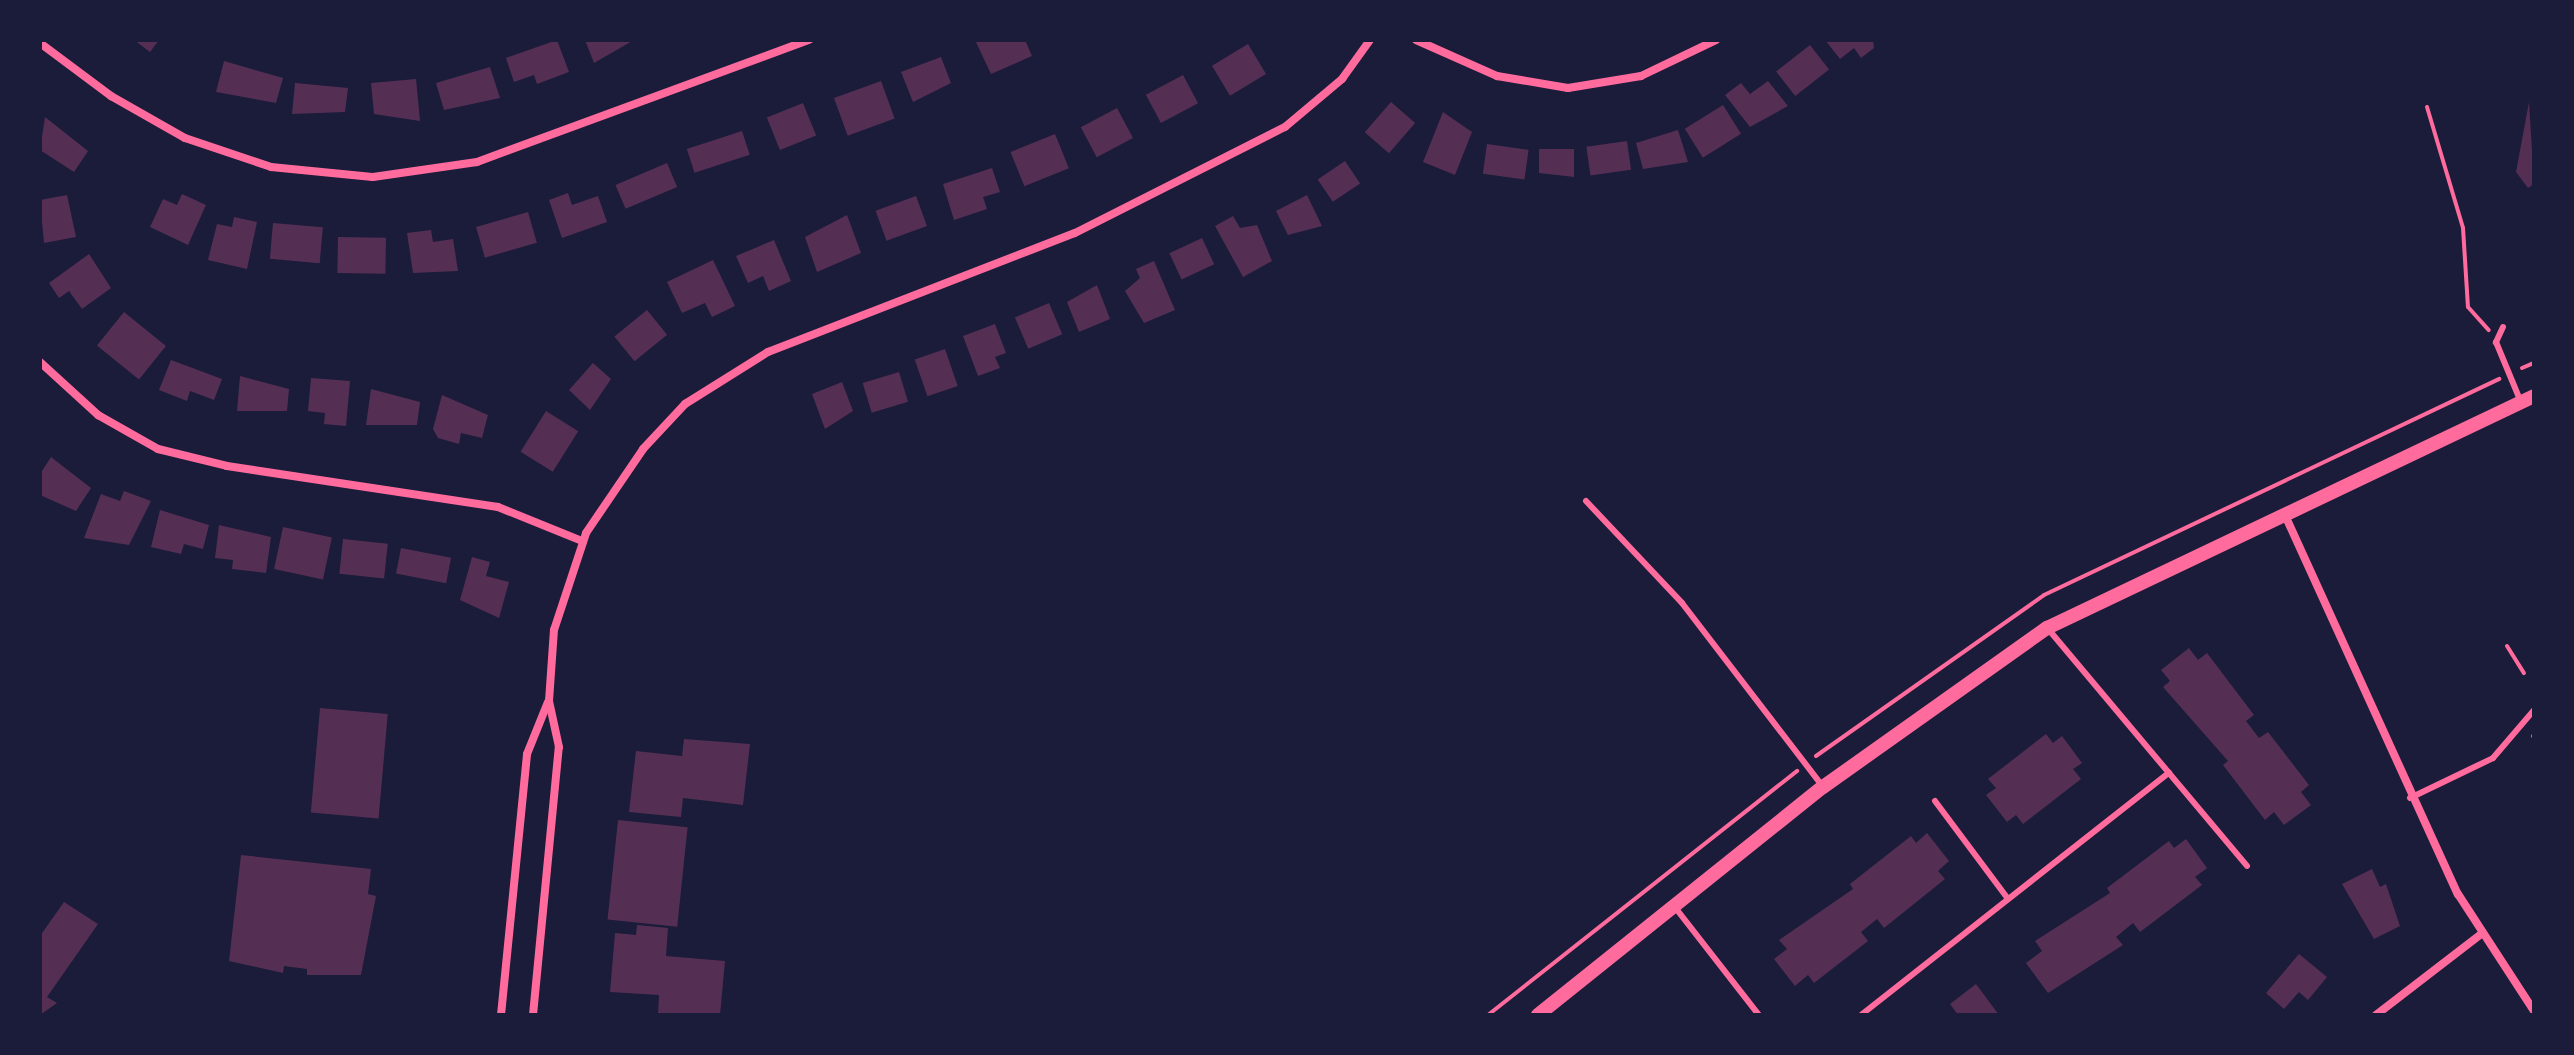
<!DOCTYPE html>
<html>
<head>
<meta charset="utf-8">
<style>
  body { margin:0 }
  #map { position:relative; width:2574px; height:1055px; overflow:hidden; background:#1b1b3a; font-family:"Sofia Sans Condensed",sans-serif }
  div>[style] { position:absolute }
  .building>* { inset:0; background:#542f53; transform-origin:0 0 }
  .path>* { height:4px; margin:-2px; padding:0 2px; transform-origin:2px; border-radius:2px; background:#ff6b9d }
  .service>* { height:6px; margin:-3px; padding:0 3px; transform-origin:3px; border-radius:3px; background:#ff6b9d }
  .minor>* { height:8px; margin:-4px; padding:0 4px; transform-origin:4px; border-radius:4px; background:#ff6b9d }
  .tertiary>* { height:14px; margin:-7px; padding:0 7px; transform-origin:7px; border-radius:7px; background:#ff6b9d }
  span { translate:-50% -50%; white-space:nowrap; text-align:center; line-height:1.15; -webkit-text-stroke:8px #1b1b3a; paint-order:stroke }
  .frame { position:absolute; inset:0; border:42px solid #1b1b3a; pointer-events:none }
</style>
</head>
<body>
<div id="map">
  <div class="building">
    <div style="clip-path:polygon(134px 40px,159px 40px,150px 52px)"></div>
    <div style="clip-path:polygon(557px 40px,569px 72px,537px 84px,534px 75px,514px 82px,506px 58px)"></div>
    <div style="clip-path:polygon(585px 40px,634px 40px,594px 63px)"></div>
    <div style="clip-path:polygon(975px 40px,1025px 40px,1032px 56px,991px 74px)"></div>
    <div style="clip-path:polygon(1825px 40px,1873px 40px,1874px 48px,1861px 58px,1854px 48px,1840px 59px)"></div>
    <div style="left:1248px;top:44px;width:35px;height:42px;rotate:59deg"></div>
    <div style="left:1810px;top:45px;width:31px;height:43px;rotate:52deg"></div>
    <div style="clip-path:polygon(941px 57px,951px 83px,913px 102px,901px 72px)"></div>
    <div style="clip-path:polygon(224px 61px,283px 78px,276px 103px,216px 92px)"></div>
    <div style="clip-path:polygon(490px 67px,500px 98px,444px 110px,436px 83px)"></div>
    <div style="left:1183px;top:75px;width:32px;height:42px;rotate:62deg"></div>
    <div style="clip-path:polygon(416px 79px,420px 121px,374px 114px,371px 83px)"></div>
    <div style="left:881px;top:81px;width:40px;height:50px;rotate:70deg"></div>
    <div style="clip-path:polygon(1768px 81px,1788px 106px,1750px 127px,1725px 95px,1741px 83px,1750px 94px)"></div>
    <div style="clip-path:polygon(295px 83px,348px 88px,345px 112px,292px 114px)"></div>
    <div style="left:1391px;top:102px;width:32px;height:40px;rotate:41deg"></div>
    <div style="clip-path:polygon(2529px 102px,2534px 184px,2528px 188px,2516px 172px)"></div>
    <div style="left:803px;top:103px;width:35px;height:39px;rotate:68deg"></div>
    <div style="left:1723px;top:105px;width:34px;height:45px;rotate:58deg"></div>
    <div style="left:1117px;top:108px;width:34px;height:41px;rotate:62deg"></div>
    <div style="clip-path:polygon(1443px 112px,1472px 132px,1455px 175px,1423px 162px)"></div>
    <div style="clip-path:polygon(45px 117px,88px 151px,74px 172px,40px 150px)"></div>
    <div style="clip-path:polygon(1678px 130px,1688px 162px,1643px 169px,1636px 143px)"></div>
    <div style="left:742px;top:131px;width:25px;height:58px;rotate:72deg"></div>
    <div style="left:1055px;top:134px;width:37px;height:48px;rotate:68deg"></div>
    <div style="left:1627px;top:141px;width:29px;height:41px;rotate:82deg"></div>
    <div style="left:1487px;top:144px;width:42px;height:30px;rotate:8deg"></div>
    <div style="clip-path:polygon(1539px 149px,1574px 149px,1574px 177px,1539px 173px)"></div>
    <div style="left:1345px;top:161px;width:27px;height:33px;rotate:56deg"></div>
    <div style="left:667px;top:163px;width:26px;height:56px;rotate:67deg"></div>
    <div style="clip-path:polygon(992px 168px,1000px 192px,983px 197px,987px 209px,954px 220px,943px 184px)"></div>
    <div style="clip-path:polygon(568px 193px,572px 205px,598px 196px,607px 222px,562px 238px,549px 200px)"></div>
    <div style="clip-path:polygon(182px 194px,206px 205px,188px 245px,150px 227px,163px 199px,177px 205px)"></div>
    <div style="clip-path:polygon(67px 195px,76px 237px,44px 243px,40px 200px)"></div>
    <div style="clip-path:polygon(1307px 195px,1322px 226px,1288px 235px,1276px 211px)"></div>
    <div style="left:916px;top:196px;width:32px;height:43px;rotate:70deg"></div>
    <div style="left:528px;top:212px;width:32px;height:54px;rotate:74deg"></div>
    <div style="clip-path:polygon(847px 215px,861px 253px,817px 272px,805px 237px)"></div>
    <div style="clip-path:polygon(1233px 216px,1240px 228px,1257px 225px,1272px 261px,1243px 277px,1215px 226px)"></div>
    <div style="clip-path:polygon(234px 217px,257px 222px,247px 269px,208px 260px,217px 224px,232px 227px)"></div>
    <div style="left:273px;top:223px;width:50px;height:36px;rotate:5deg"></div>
    <div style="clip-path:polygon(431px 230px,433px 242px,453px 239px,458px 271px,413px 273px,407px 233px)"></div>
    <div style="left:338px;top:237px;width:48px;height:36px;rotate:1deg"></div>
    <div style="left:1202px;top:238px;width:29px;height:36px;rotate:65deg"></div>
    <div style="clip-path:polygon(774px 240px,791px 281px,769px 291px,763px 276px,748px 283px,736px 256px)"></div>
    <div style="clip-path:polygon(89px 254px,111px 288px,82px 309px,69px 291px,59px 298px,49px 283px)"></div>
    <div style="clip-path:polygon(713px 260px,735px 306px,712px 317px,705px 303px,682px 313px,667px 282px)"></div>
    <div style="clip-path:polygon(1154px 261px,1175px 310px,1144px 323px,1125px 291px,1140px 278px,1136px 269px)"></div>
    <div style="clip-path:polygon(1097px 285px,1110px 319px,1079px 332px,1067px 302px)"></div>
    <div style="left:1049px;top:303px;width:34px;height:37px;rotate:67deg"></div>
    <div style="left:647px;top:310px;width:32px;height:42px;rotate:51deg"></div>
    <div style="left:124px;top:312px;width:54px;height:43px;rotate:39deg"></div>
    <div style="clip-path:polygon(995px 324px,1006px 353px,995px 357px,1000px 368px,978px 376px,963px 336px)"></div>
    <div style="left:945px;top:349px;width:39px;height:32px;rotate:71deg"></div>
    <div style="clip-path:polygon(171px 360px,222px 379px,214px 400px,190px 391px,187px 401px,159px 390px)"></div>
    <div style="clip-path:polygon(593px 363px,611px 379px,590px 410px,569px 390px)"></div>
    <div style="left:899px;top:372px;width:31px;height:38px;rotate:73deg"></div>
    <div style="clip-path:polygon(240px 376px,289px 389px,287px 411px,237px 411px)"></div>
    <div style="clip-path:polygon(311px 378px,350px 381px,346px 426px,324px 424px,325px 413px,308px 411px)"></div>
    <div style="clip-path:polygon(842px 382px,853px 411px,825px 429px,812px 394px)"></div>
    <div style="clip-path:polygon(371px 389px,420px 402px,417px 425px,366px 425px)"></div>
    <div style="clip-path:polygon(442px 395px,488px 415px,482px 438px,461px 433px,459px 444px,438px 438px,433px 429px)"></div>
    <div style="left:546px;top:411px;width:38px;height:48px;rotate:32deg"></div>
    <div style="clip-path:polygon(51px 457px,91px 488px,76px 511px,40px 495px,40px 474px)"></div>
    <div style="clip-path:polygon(124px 491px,151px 501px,129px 545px,84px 538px,101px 494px,120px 501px)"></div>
    <div style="clip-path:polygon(160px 510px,209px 525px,203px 549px,184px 544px,181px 554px,151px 547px)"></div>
    <div style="clip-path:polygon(219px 525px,271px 537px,266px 573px,232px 569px,233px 560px,215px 558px)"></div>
    <div style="left:283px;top:527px;width:50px;height:43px;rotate:12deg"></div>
    <div style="left:343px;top:539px;width:45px;height:35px;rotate:6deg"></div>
    <div style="left:401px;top:548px;width:51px;height:26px;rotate:11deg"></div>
    <div style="clip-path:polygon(472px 557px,490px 562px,486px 576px,509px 582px,499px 618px,460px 600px)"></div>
    <div style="clip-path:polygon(2189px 648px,2198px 660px,2207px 653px,2254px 715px,2246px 721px,2259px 738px,2268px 732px,2309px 785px,2301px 792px,2311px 805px,2284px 825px,2274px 812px,2265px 820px,2223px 765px,2228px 761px,2163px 687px,2170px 681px,2161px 670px)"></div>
    <div style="left:320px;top:708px;width:68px;height:105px;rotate:5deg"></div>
    <div style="clip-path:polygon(2046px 734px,2053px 743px,2062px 736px,2082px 763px,2073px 769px,2081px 779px,2023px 824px,2016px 815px,2007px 822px,1986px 795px,1996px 788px,1988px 779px)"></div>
    <div style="clip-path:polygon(684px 739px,750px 744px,743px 805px,683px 798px,681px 817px,629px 812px,636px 751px,682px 756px)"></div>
    <div style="left:618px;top:820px;width:70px;height:100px;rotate:6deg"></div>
    <div style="clip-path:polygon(1927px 833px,1949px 861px,1938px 871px,1945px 879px,1884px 928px,1877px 919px,1861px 932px,1868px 941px,1814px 983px,1808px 975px,1795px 986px,1774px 959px,1787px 949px,1779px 940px,1853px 889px,1850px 884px,1911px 836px,1916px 843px)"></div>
    <div style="clip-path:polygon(2186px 839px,2207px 868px,2195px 877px,2202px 885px,2140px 932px,2133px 923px,2116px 937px,2123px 945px,2048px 993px,2026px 963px,2042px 951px,2035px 941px,2110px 893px,2107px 888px,2169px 841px,2174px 848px)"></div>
    <div style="clip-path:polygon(241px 855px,371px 869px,368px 894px,376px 896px,361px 975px,307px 975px,307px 969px,284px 966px,283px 973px,229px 961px)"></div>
    <div style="clip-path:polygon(2372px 869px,2380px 887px,2386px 884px,2400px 926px,2374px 939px,2342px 884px)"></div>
    <div style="clip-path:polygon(64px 902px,98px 924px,47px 997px,57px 1003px,40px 1015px,40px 936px)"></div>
    <div style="clip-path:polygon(637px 925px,668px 928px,666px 956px,725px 961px,720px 1015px,658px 1015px,659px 995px,610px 992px,615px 933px,636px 935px)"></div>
    <div style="clip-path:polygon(2299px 954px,2327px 977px,2308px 1000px,2299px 992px,2284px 1009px,2266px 993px)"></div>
    <div style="clip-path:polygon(1976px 984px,1999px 1015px,1958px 1015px,1950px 1004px)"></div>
  </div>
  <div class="path">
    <div style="left:2427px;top:107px;width:126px;rotate:73.4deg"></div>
    <div style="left:2463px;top:228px;width:79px;rotate:86.4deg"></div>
    <div style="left:2468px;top:307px;width:31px;rotate:48deg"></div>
    <div style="left:2522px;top:368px;width:13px;rotate:-23deg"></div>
    <div style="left:2507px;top:646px;width:32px;rotate:58deg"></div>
    <div style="left:2533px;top:736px;width:1px;rotate:45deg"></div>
    <div style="left:1816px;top:756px;width:279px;rotate:-35.2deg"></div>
    <div style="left:2044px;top:595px;width:504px;rotate:-25.39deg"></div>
    <div style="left:1488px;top:1015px;width:394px;rotate:-38.3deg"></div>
  </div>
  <div class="service">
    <div style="left:2503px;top:327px;width:17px;rotate:115deg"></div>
    <div style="left:2496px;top:342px;width:63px;rotate:67.5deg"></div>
    <div style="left:1586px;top:501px;width:140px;rotate:46.7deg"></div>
    <div style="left:1682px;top:603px;width:232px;rotate:52.5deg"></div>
    <div style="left:2049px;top:630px;width:308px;rotate:50deg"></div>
    <div style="left:2410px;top:798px;width:92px;rotate:-25.7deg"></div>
    <div style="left:2493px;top:758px;width:63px;rotate:-49.5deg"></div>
    <div style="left:1935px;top:801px;width:122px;rotate:53.3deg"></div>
    <div style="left:1674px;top:906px;width:138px;rotate:52.1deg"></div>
    <div style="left:1861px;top:1015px;width:392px;rotate:-38.2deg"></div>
  </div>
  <div class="minor">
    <div style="left:1416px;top:40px;width:89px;rotate:24deg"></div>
    <div style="left:1497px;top:76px;width:72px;rotate:9.6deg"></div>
    <div style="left:1568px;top:88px;width:74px;rotate:-9.3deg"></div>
    <div style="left:1641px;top:76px;width:83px;rotate:-25.6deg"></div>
    <div style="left:40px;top:43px;width:89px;rotate:36.7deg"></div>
    <div style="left:111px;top:96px;width:85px;rotate:29.6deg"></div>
    <div style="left:185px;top:138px;width:91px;rotate:18.6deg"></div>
    <div style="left:271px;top:167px;width:102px;rotate:5.6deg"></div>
    <div style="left:373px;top:177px;width:105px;rotate:-8.2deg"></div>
    <div style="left:477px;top:162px;width:354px;rotate:-20.2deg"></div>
    <div style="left:40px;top:362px;width:79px;rotate:42.4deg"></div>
    <div style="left:98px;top:415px;width:69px;rotate:29.5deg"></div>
    <div style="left:158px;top:449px;width:71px;rotate:13.8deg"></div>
    <div style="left:227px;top:466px;width:274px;rotate:8.6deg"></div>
    <div style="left:498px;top:507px;width:91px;rotate:22deg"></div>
    <div style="left:2284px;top:513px;width:419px;rotate:65.5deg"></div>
    <div style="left:2458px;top:894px;width:140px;rotate:57deg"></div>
    <div style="left:501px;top:1015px;width:262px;rotate:-84.3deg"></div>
    <div style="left:527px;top:754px;width:56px;rotate:-68deg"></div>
    <div style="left:533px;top:1015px;width:269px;rotate:-84.5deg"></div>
    <div style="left:559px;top:747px;width:47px;rotate:-102.3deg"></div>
    <div style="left:549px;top:701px;width:71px;rotate:-86deg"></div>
    <div style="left:554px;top:630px;width:102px;rotate:-71.7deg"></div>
    <div style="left:586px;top:533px;width:102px;rotate:-55.8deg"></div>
    <div style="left:643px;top:449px;width:62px;rotate:-47deg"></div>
    <div style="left:685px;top:404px;width:98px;rotate:-32.1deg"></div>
    <div style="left:768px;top:352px;width:329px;rotate:-21.2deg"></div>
    <div style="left:1075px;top:233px;width:235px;rotate:-26.8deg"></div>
    <div style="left:1285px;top:127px;width:75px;rotate:-40.1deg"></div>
    <div style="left:1342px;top:79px;width:48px;rotate:-54.3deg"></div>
    <div style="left:2376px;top:1015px;width:133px;rotate:-37.6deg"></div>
  </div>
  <div class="tertiary">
    <div style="left:1538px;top:1015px;width:365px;rotate:-38.7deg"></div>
    <div style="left:1823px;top:787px;width:275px;rotate:-35.4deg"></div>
    <div style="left:2047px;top:628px;width:539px;rotate:-25.47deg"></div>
  </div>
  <div class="frame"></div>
</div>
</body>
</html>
